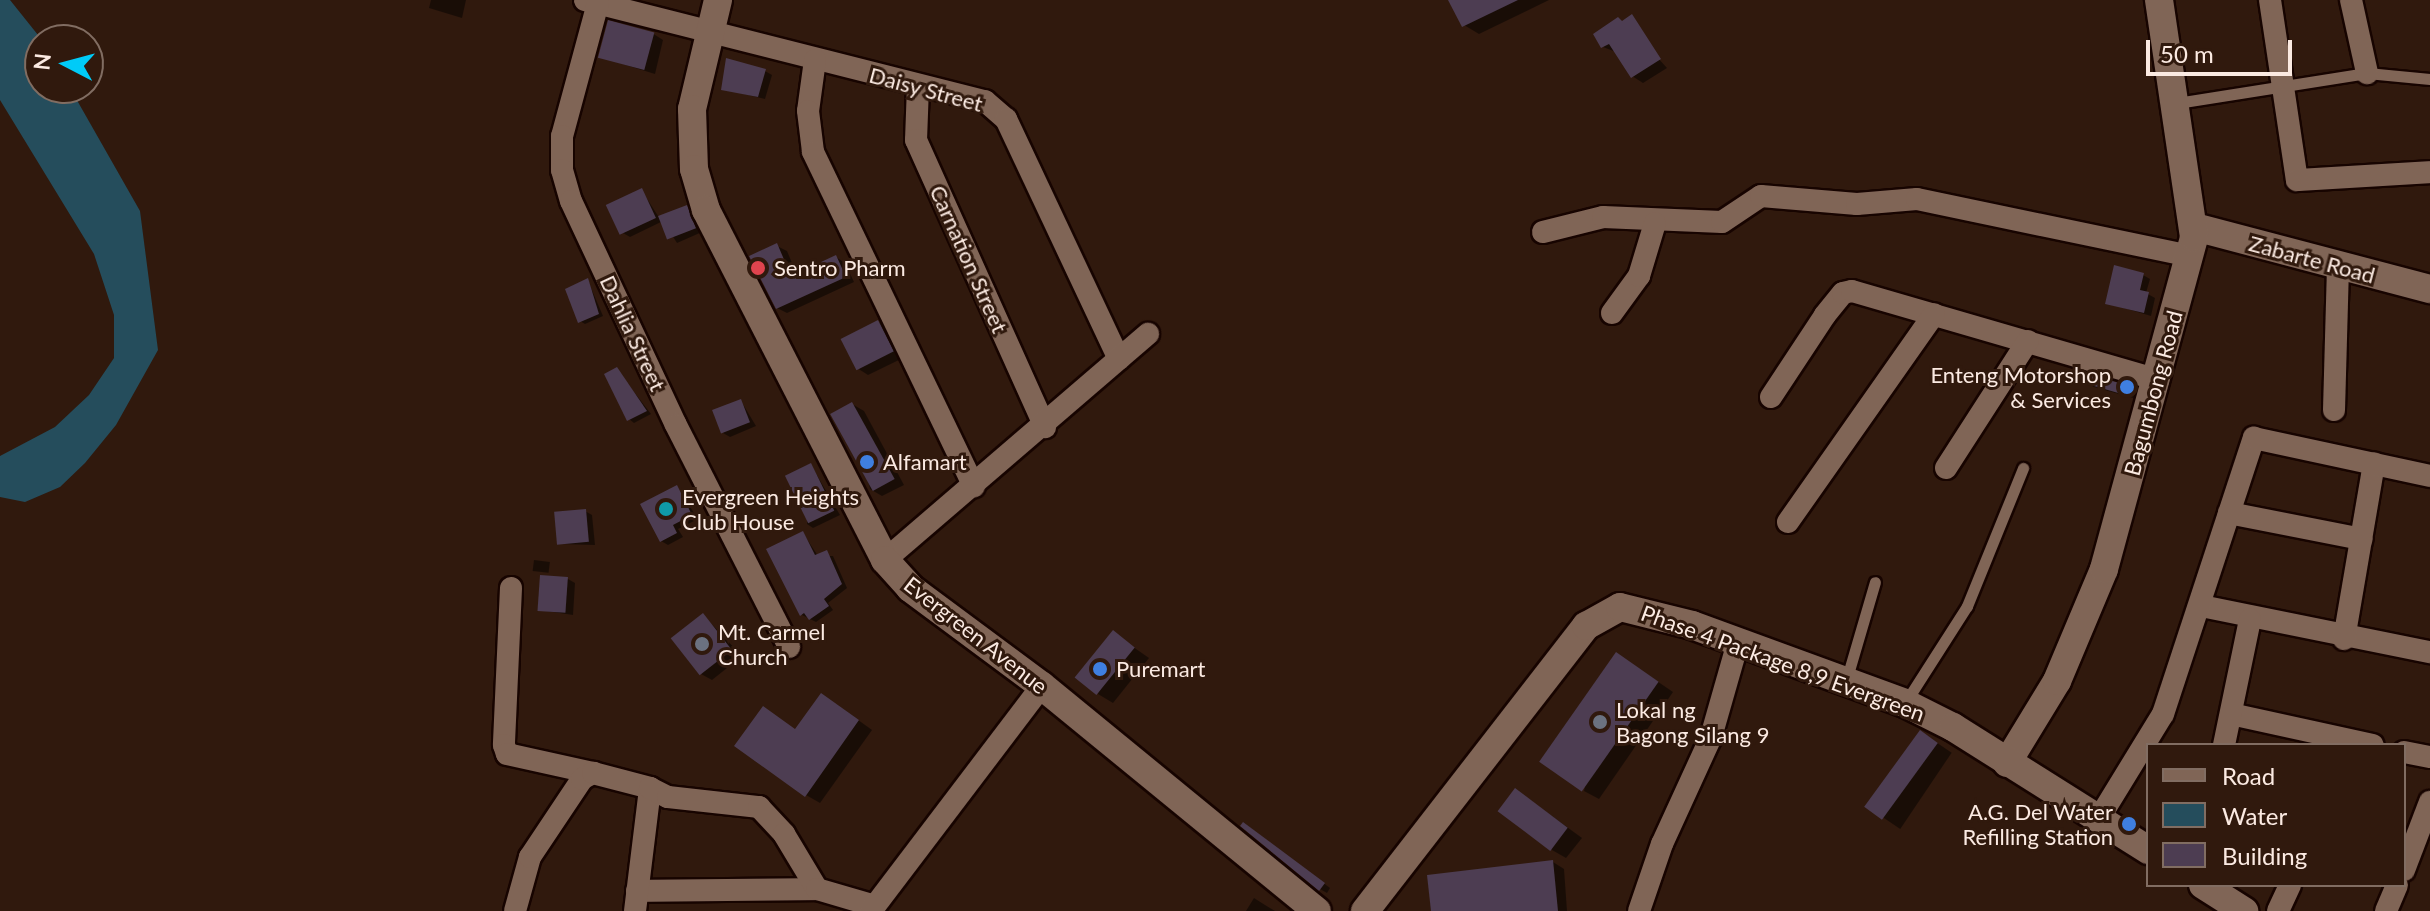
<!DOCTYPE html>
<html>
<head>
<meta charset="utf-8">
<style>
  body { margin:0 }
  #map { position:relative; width:2430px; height:911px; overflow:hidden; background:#30190d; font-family:Lato,sans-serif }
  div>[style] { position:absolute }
  .water>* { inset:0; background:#254d5c }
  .shadow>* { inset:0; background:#0007; transform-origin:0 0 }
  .building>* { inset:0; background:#4d3d52; transform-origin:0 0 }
  .roads { filter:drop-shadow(2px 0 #170400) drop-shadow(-2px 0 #170400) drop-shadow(0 2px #170400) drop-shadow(0 -2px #170400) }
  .service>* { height:11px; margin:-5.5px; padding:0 5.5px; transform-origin:5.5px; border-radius:5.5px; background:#806556 }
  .minor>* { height:22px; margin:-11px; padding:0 11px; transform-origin:11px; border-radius:11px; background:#806556 }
  .tertiary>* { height:28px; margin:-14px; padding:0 14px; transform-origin:14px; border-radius:14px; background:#806556 }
  .dots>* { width:22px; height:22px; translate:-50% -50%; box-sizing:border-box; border:4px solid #30190d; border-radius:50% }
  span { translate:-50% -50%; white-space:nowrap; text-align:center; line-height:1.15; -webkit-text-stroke:6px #30190d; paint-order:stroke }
  .street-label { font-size:22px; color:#fbeae2 }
  .poi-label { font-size:22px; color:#fbeae2 }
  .left { translate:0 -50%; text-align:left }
  .right { translate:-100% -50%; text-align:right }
  .legend { position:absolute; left:2146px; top:743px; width:260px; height:144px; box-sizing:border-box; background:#30190d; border:2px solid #816d62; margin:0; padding:10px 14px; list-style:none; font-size:24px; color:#fbeae2 }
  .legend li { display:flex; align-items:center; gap:16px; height:40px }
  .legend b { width:40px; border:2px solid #816d62 }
  .north { position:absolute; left:24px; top:24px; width:80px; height:80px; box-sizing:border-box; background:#30190d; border:2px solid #816d62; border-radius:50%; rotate:276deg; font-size:22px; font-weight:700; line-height:32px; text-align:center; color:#fbeae2 }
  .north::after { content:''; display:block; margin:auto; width:28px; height:36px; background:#00cbf8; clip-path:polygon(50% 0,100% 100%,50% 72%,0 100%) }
  .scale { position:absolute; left:2146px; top:40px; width:146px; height:36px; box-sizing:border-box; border:4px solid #fbeae2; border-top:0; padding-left:10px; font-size:24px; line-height:28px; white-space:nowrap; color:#fbeae2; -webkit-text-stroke:6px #30190d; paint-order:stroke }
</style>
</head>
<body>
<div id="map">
  <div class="water">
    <div style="clip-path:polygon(0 0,10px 0,42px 40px,40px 88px,70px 88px,140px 211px,158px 350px,116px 425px,85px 463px,60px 487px,25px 502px,0 497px,0 456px,55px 427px,89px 395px,114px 358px,114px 315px,94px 254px,0 100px)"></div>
  </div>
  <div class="shadow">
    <div style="clip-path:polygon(431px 0,466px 0,462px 18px,429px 8px)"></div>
    <div style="clip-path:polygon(1455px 0,1549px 0,1479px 34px,1464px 25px)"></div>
    <div style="clip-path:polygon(1629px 26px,1667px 68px,1643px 83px,1632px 76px,1616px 52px,1603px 47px)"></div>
    <div style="clip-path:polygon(652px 33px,663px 40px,655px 74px,600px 57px)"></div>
    <div style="clip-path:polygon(765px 71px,772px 75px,765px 99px,723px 89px)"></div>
    <div style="clip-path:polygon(642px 191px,660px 219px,687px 207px,702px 232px,677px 243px,663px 221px,630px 237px,623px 233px)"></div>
    <div style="clip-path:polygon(777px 246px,787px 251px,797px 275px,836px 257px,845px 263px,854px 282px,787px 313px,777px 308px)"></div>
    <div style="clip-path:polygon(2143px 275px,2150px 279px,2146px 293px,2155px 298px,2151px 316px,2107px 303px)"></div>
    <div style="clip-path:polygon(588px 281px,603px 316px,585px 324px,580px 321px)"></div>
    <div style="clip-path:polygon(878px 322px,889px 328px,903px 358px,868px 375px,857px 368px)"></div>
    <div style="clip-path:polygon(617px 370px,651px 414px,634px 423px,629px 419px)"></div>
    <div style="clip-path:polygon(2089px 377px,2132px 389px,2139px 393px,2137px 399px,2094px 387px,2087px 383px)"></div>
    <div style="clip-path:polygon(741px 401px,756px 426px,730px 437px,723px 433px)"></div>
    <div style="clip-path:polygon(852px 404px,864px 411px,904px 485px,882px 496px,870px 489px)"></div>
    <div style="clip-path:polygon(811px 465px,840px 515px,813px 528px,807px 524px)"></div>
    <div style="clip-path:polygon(677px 487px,698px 519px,678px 529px,683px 537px,668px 545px,661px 541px)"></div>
    <div style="clip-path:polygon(585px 511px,592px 515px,595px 545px,560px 544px)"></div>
    <div style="clip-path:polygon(803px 533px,818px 556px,833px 556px,847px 588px,828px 603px,833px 610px,816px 622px,802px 615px)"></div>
    <div style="left:534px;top:560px;width:16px;height:11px;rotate:7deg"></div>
    <div style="clip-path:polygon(568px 579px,575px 583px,573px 615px,540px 610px)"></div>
    <div style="clip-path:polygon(703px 615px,742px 656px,712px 680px,701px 674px)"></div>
    <div style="clip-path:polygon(1113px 633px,1149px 658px,1113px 703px,1098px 694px)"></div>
    <div style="clip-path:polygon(1617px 654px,1673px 692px,1599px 799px,1584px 791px)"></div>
    <div style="clip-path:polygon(836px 704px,872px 730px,820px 803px,806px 795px,797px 730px)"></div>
    <div style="left:1921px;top:732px;width:37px;height:92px;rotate:34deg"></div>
    <div style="clip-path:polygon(1516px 790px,1582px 838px,1566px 858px,1552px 850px)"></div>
    <div style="clip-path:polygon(1250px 828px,1330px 888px,1327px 893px,1320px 889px)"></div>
    <div style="clip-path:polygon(1553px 862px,1564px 869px,1567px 911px,1433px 911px)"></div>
    <div style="clip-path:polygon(1254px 898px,1265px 905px,1275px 911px,1246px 911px)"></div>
  </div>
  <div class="building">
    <div style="clip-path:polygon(1448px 0,1518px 0,1462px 27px)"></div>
    <div style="clip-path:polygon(1632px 14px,1661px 59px,1631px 78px,1609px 44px,1601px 48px,1593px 34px,1618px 17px,1622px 21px)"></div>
    <div style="left:608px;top:20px;width:48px;height:39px;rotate:15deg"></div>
    <div style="clip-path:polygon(726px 58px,766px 69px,758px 97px,721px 90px)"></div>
    <div style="left:642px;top:188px;width:33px;height:40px;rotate:65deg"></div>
    <div style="left:687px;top:205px;width:25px;height:31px;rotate:69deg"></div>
    <div style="clip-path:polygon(777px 243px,791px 276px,836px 255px,846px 277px,776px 309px,749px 256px)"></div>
    <div style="clip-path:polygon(2114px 265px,2144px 273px,2140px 290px,2149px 292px,2144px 313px,2105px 304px)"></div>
    <div style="clip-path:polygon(588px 278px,599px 314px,578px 323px,565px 289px)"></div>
    <div style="left:878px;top:320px;width:35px;height:42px;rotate:63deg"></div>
    <div style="clip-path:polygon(617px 367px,647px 411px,627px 421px,604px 374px)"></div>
    <div style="left:2088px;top:374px;width:46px;height:10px;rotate:16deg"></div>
    <div style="left:741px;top:399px;width:25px;height:31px;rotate:69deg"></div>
    <div style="left:852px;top:402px;width:88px;height:25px;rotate:61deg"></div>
    <div style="left:811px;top:463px;width:53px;height:29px;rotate:64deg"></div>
    <div style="clip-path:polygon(677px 485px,692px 515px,673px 525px,677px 533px,660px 542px,640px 504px)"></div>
    <div style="left:586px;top:509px;width:33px;height:32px;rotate:85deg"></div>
    <div style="clip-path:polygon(803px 531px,815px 555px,827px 550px,842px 584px,824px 599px,829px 606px,809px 620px,804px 613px,800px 616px,766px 549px)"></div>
    <div style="left:540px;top:575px;width:28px;height:36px;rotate:4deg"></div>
    <div style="left:703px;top:613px;width:47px;height:41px;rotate:52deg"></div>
    <div style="left:1113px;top:630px;width:28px;height:61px;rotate:39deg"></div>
    <div style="left:1616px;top:652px;width:52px;height:134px;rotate:35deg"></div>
    <div style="clip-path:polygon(821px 693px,859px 720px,805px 797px,734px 746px,763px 706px,795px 729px)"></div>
    <div style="left:1920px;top:730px;width:22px;height:95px;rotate:36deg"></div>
    <div style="left:1515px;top:788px;width:66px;height:29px;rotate:37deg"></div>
    <div style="clip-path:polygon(1243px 822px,1325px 883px,1319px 891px,1240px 826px)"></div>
    <div style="clip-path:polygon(1553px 860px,1558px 911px,1431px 911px,1427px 875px)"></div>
  </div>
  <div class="roads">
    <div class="service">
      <div style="left:2177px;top:103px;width:192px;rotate:-9deg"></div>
      <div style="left:2367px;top:73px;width:63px;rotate:5.4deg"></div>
      <div style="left:1846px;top:681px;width:103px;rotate:-73.7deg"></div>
      <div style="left:1905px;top:703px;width:115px;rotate:-57.4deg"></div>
      <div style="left:1967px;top:606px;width:149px;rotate:-67.9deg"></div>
    </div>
    <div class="minor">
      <div style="left:585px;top:0;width:413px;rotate:14.2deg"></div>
      <div style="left:985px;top:101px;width:28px;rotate:41deg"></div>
      <div style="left:1006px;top:119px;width:265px;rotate:64.8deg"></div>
      <div style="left:2270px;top:0;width:182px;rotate:81.5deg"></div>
      <div style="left:2297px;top:180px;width:133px;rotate:-3.4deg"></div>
      <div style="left:2351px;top:0;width:75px;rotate:77.6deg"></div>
      <div style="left:598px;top:3px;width:138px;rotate:105.1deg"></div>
      <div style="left:562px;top:136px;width:34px;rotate:90deg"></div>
      <div style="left:562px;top:170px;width:32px;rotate:74deg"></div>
      <div style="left:571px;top:201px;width:247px;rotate:64.9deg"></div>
      <div style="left:676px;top:425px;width:249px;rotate:63deg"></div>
      <div style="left:815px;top:60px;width:51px;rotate:97.8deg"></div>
      <div style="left:808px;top:111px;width:41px;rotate:83deg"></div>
      <div style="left:813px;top:152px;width:371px;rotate:64.3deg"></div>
      <div style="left:918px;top:86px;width:54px;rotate:92.1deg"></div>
      <div style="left:916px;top:140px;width:315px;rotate:65.8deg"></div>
      <div style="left:1543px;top:232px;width:62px;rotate:-14deg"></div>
      <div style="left:1603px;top:217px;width:119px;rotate:2.4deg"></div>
      <div style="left:1722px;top:222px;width:47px;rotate:-33.7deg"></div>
      <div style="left:1761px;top:196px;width:96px;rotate:4.8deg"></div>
      <div style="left:1857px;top:204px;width:60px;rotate:-4.8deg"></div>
      <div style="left:1917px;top:199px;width:278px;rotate:11.8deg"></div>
      <div style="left:1612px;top:313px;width:46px;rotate:-53.9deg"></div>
      <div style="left:1639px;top:276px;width:55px;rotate:-73.2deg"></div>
      <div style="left:1771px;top:397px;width:98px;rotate:-56.6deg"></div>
      <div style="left:1825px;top:315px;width:28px;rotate:-51deg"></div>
      <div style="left:1843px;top:293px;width:9px;rotate:-13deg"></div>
      <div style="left:1852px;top:291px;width:319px;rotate:16.2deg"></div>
      <div style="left:2334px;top:410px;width:144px;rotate:-88.4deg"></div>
      <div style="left:1946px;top:468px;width:151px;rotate:-57.2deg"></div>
      <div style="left:2229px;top:513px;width:135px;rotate:11.1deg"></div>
      <div style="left:1788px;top:522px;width:254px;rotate:-54.9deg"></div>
      <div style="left:885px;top:560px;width:347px;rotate:-40.7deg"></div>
      <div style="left:511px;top:588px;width:157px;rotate:92.6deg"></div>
      <div style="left:504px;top:745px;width:9px;rotate:72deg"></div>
      <div style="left:507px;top:754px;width:88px;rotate:12.5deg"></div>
      <div style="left:2201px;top:606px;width:234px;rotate:11.4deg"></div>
      <div style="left:2344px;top:639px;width:178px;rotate:-80.3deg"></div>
      <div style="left:2231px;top:714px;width:145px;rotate:12.3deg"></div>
      <div style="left:2224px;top:745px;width:128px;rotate:-78.3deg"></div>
      <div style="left:2404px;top:752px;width:26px;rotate:11deg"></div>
      <div style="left:2098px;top:820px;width:124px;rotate:-58.5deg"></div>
      <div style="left:2163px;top:714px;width:291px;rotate:-71.8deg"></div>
      <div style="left:2254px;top:438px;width:180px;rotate:12.2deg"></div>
      <div style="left:2404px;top:870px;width:73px;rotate:-69.1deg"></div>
      <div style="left:637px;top:891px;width:180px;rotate:-0.6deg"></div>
      <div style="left:515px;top:911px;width:56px;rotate:-74.5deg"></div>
      <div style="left:530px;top:857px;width:94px;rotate:-56.3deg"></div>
      <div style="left:582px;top:779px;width:13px;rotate:-29deg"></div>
      <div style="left:593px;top:773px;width:59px;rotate:14.7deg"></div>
      <div style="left:635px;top:911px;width:124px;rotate:-83deg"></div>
      <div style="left:650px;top:788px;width:20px;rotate:27deg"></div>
      <div style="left:668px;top:797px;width:92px;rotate:6.3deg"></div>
      <div style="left:759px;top:807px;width:37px;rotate:47deg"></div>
      <div style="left:784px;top:834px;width:64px;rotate:59deg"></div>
      <div style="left:817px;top:889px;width:60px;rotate:16.3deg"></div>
      <div style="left:871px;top:911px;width:283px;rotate:-52.8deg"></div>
      <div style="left:1639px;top:911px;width:71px;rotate:-71.1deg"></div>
      <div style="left:1662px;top:844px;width:118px;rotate:-65.4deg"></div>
      <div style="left:1711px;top:737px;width:99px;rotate:-74.1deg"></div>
      <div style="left:2278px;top:911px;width:29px;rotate:-65deg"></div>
      <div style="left:2386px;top:911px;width:28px;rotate:-67deg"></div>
    </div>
    <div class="tertiary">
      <div style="left:718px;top:0;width:112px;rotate:103.4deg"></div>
      <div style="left:692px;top:109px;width:60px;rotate:88.1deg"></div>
      <div style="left:694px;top:169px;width:43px;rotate:73.7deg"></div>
      <div style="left:706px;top:210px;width:393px;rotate:62.9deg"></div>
      <div style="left:885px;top:560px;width:38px;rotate:48deg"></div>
      <div style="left:910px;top:588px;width:164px;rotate:36.6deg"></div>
      <div style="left:1042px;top:686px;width:355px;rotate:39.3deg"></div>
      <div style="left:2195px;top:227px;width:243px;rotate:14.8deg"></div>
      <div style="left:2007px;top:763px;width:96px;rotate:-58.6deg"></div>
      <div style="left:2057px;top:681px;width:121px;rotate:-67.2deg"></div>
      <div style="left:2104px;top:569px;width:344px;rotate:-74.8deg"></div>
      <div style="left:2194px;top:237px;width:240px;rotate:-98.4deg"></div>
      <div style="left:2203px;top:885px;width:49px;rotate:32.4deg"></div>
      <div style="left:1365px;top:911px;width:361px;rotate:-52.2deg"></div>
      <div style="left:1586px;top:626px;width:39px;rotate:-29deg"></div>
      <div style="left:1620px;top:607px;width:74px;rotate:14deg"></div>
      <div style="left:1692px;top:625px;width:227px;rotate:20.1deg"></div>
      <div style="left:1905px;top:703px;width:54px;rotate:26.6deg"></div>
      <div style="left:1953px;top:727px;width:231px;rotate:32.2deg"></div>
    </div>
  </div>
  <div class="dots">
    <div style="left:758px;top:268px;background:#e0444e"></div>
    <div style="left:2127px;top:387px;background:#3f7fe0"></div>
    <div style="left:867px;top:462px;background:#3f7fe0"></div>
    <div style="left:666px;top:509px;background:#0f9aa8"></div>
    <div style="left:702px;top:644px;background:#6b7280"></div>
    <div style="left:1100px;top:669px;background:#3f7fe0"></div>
    <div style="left:1600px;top:722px;background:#6b7280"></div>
    <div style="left:2129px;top:824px;background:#3f7fe0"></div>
  </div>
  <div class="street-label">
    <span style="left:926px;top:89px;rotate:15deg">Daisy Street</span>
    <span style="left:969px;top:259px;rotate:66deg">Carnation Street</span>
    <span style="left:2312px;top:259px;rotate:15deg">Zabarte Road</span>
    <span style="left:633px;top:333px;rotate:65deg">Dahlia Street</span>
    <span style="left:2153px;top:393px;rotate:-75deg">Bagumbong Road</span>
    <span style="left:976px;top:635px;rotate:38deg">Evergreen Avenue</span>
    <span style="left:1783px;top:663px;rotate:20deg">Phase 4 Package 8,9 Evergreen</span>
  </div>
  <div class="poi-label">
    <span class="left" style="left:774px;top:268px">Sentro Pharm</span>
    <span class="right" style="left:2111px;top:387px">Enteng Motorshop<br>&amp; Services</span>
    <span class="left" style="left:883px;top:462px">Alfamart</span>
    <span class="left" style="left:682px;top:509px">Evergreen Heights<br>Club House</span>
    <span class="left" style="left:718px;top:644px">Mt. Carmel<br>Church</span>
    <span class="left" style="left:1116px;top:669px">Puremart</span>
    <span class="left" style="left:1616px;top:722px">Lokal ng<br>Bagong Silang 9</span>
    <span class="right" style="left:2113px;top:824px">A.G. Del Water<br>Refilling Station</span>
  </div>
  <ul class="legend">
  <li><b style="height:10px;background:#806556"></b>Road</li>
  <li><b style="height:22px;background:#254d5c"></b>Water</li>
  <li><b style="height:22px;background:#4d3d52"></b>Building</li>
  </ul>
  <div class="north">N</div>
  <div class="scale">50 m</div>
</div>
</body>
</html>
